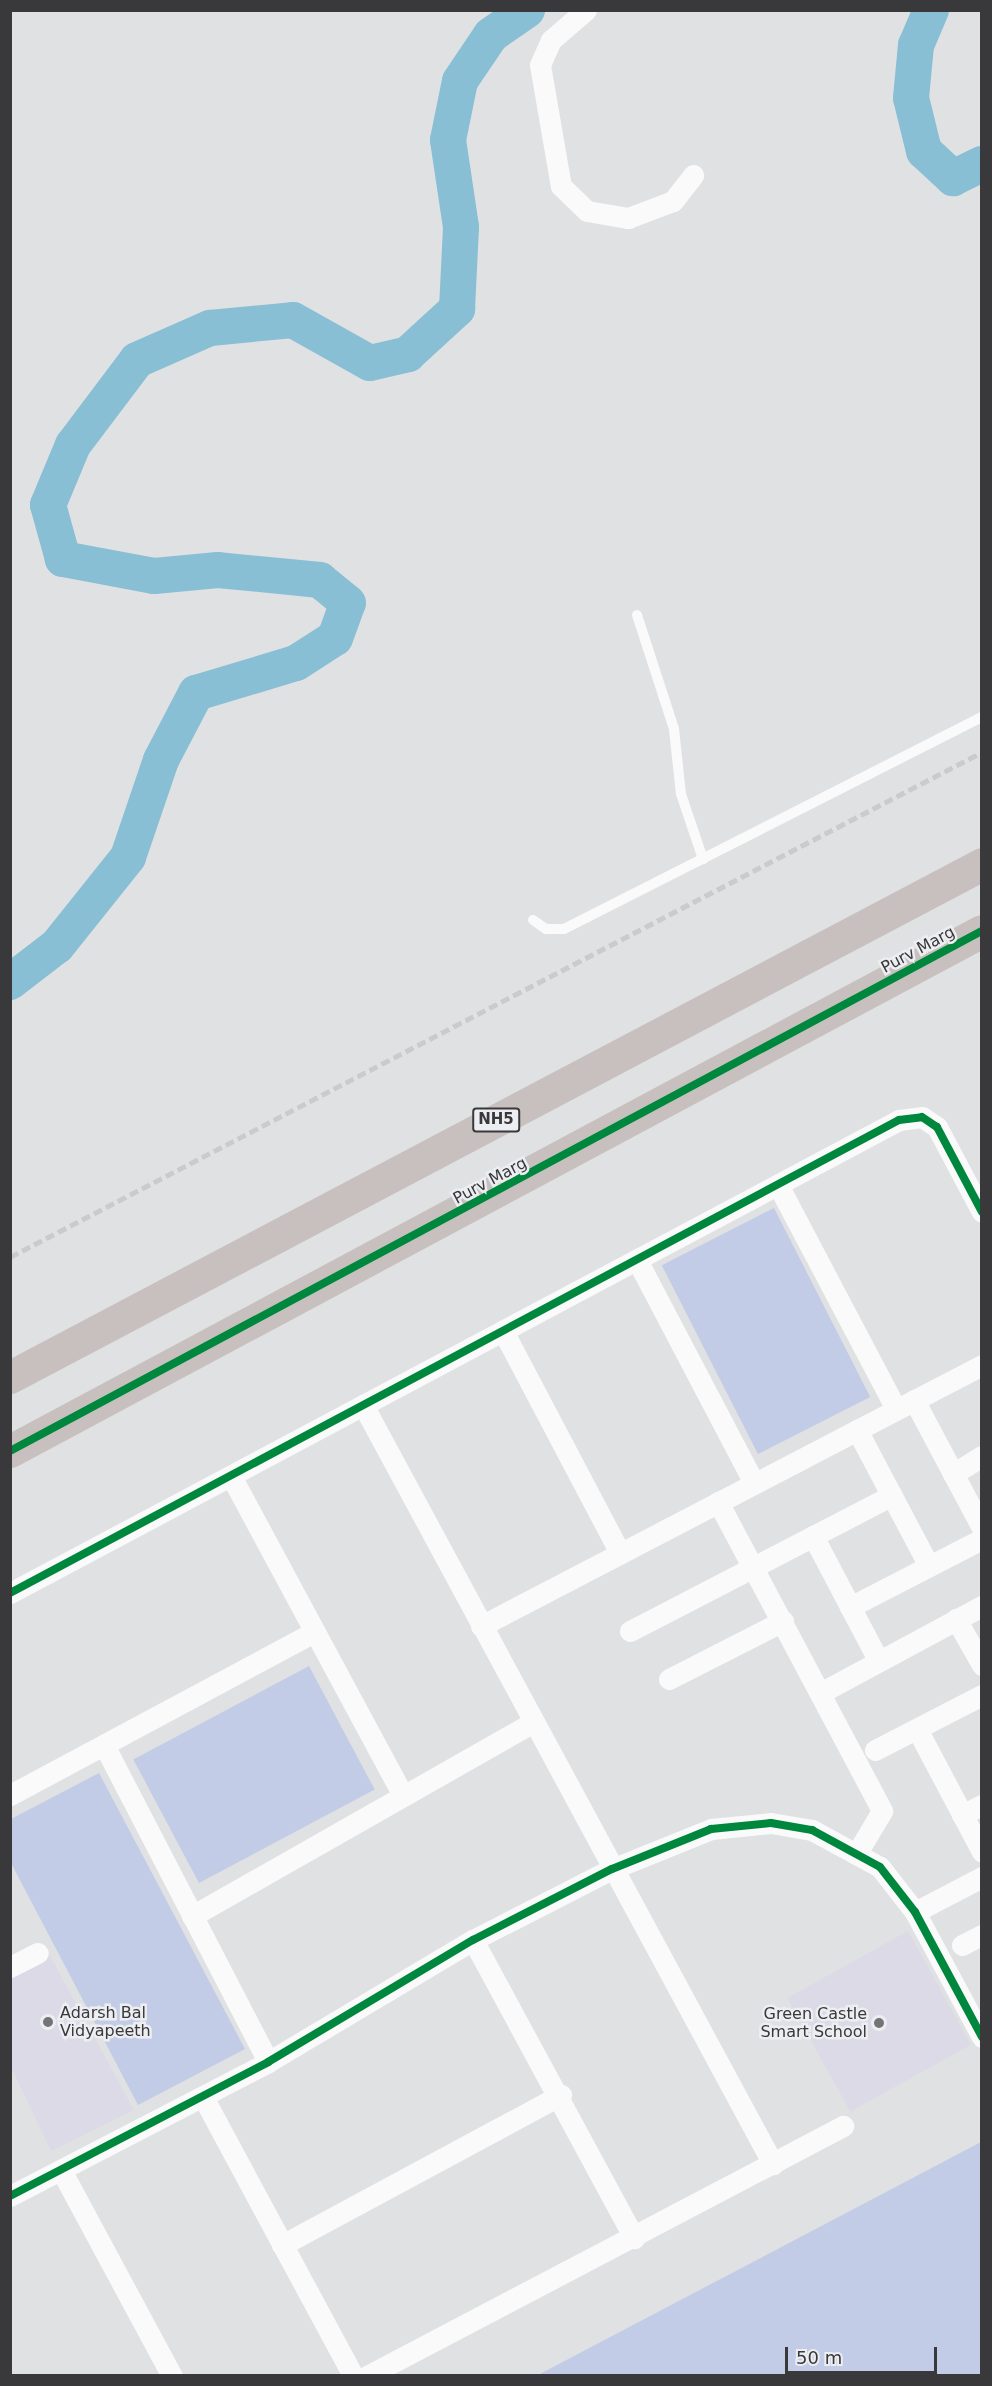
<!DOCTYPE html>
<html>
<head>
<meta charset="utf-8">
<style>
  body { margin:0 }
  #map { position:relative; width:992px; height:2386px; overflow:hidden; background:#e0e1e3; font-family:"DejaVu Sans",sans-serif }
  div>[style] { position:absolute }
  .education>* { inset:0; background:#dcdae6; transform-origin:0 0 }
  .green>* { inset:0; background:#c3cce7; transform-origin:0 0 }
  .river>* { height:36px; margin:-18px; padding:0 18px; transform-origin:18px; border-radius:18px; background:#88bfd5 }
  .service>* { height:10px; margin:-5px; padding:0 5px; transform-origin:5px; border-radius:5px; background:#fafafb }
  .minor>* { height:21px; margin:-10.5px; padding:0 10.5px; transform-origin:10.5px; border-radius:10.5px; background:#fafafb }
  .trunk>* { height:33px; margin:-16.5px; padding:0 16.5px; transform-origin:16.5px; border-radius:16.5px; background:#c7c0bf }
  .rail>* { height:4.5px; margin-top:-2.25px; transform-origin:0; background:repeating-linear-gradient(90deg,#cacbcb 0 9px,transparent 0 13.5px) }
  .cycleway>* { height:8px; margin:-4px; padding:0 4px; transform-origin:4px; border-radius:4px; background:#00873e }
  .dots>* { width:16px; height:16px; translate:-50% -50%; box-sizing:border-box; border:3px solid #edeef2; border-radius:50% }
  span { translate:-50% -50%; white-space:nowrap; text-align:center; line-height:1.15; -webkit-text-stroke:5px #edeef2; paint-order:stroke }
  .shield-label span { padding:2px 4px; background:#edeef2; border:2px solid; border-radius:4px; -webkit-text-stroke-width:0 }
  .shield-label { font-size:15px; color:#39393b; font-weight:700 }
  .street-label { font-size:16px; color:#39393b }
  .poi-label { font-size:16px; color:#39393b }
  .left { translate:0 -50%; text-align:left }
  .right { translate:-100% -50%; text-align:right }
  .frame { position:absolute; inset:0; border:12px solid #39393b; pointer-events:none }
  .scale { position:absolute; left:785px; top:2347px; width:152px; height:27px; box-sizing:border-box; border:3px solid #39393b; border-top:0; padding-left:8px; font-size:18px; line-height:21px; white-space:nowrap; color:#39393b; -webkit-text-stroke:4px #edeef2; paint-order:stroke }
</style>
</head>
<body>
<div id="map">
  <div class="education">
    <div style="left:908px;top:1931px;width:130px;height:138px;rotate:61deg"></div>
    <div style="clip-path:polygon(50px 1956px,134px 2110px,51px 2151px,11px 2067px,11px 1976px)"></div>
  </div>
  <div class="green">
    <div style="left:774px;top:1208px;width:212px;height:126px;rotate:63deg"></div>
    <div style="left:309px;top:1666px;width:140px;height:199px;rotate:62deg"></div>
    <div style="clip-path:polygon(99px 1773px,245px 2049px,138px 2105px,11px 1863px,11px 1819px)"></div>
    <div style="clip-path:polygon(981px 2142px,981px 2375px,538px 2375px)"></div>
  </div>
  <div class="river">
    <div style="left:931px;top:10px;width:38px;rotate:113deg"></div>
    <div style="left:916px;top:45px;width:53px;rotate:95.4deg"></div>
    <div style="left:911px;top:98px;width:55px;rotate:76.2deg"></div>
    <div style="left:924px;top:151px;width:40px;rotate:43deg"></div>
    <div style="left:953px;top:178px;width:32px;rotate:-26deg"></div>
    <div style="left:10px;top:982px;width:59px;rotate:-37.5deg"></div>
    <div style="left:57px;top:946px;width:114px;rotate:-51.4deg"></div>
    <div style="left:128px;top:857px;width:102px;rotate:-71.2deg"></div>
    <div style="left:161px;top:760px;width:76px;rotate:-62.4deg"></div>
    <div style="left:196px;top:693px;width:104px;rotate:-16.7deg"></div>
    <div style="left:296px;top:663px;width:46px;rotate:-32.7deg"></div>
    <div style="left:335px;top:638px;width:37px;rotate:-70deg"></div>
    <div style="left:348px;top:603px;width:36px;rotate:-141deg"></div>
    <div style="left:320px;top:580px;width:102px;rotate:-174.4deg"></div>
    <div style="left:218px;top:570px;width:64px;rotate:174.6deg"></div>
    <div style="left:154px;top:576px;width:93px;rotate:-169.4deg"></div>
    <div style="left:63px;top:559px;width:56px;rotate:-105.5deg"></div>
    <div style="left:48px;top:505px;width:65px;rotate:-67.4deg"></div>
    <div style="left:73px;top:445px;width:106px;rotate:-53deg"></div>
    <div style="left:137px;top:360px;width:80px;rotate:-23.7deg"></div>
    <div style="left:210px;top:328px;width:83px;rotate:-5.5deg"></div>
    <div style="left:293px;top:320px;width:88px;rotate:29.2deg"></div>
    <div style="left:370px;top:363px;width:39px;rotate:-13deg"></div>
    <div style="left:408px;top:354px;width:67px;rotate:-42.6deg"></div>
    <div style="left:457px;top:309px;width:82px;rotate:-87.2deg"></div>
    <div style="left:461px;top:227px;width:88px;rotate:-98.5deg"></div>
    <div style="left:448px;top:140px;width:60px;rotate:-78.5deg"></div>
    <div style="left:460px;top:81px;width:55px;rotate:-56deg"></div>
    <div style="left:491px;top:35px;width:44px;rotate:-34.8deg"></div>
  </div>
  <div class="service">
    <div style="left:637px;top:615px;width:120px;rotate:72deg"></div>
    <div style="left:674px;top:729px;width:65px;rotate:83.9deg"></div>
    <div style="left:681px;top:794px;width:69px;rotate:71.3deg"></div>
    <div style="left:533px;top:920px;width:16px;rotate:35deg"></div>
    <div style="left:546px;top:929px;width:18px"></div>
    <div style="left:564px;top:929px;width:469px;rotate:-26.9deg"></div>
  </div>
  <div class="minor">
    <div style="left:586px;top:10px;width:46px;rotate:139.4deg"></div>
    <div style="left:551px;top:40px;width:27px;rotate:114deg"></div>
    <div style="left:540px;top:65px;width:123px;rotate:80.2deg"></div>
    <div style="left:561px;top:186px;width:36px;rotate:44deg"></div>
    <div style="left:587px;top:211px;width:42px;rotate:9.7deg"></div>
    <div style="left:628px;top:218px;width:48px;rotate:-20.7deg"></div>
    <div style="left:673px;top:201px;width:33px;rotate:-52deg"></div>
    <div style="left:778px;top:1185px;width:253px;rotate:62.2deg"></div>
    <div style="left:637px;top:1260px;width:252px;rotate:62.3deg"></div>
    <div style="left:503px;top:1331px;width:251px;rotate:62.2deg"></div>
    <div style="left:914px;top:1400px;width:145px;rotate:62deg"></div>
    <div style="left:363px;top:1405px;width:863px;rotate:61.62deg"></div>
    <div style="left:857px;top:1430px;width:154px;rotate:62.1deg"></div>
    <div style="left:953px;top:1474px;width:34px;rotate:-32deg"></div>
    <div style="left:231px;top:1476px;width:363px;rotate:61.7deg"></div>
    <div style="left:718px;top:1502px;width:350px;rotate:62deg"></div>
    <div style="left:882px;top:1811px;width:49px;rotate:120.8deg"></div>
    <div style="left:813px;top:1536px;width:140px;rotate:62.3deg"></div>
    <div style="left:10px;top:1593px;width:1007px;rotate:-28.02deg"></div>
    <div style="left:899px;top:1120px;width:23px;rotate:-7deg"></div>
    <div style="left:922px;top:1117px;width:18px;rotate:34deg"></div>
    <div style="left:937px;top:1127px;width:96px;rotate:62.1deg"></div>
    <div style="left:850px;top:1607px;width:148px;rotate:-27.3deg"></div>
    <div style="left:956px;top:1619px;width:53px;rotate:60.5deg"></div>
    <div style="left:481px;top:1626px;width:565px;rotate:-27.52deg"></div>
    <div style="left:630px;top:1631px;width:295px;rotate:-27.4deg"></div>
    <div style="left:669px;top:1679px;width:128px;rotate:-27deg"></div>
    <div style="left:822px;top:1692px;width:182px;rotate:-28.3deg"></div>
    <div style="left:917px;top:1729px;width:139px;rotate:62.1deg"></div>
    <div style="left:104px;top:1745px;width:357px;rotate:62.6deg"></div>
    <div style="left:875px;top:1750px;width:120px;rotate:-27.2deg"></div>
    <div style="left:10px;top:1795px;width:345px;rotate:-28.2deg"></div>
    <div style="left:962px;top:1815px;width:22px;rotate:-27deg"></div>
    <div style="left:915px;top:1912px;width:76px;rotate:-27.6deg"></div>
    <div style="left:192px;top:1916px;width:391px;rotate:-29.6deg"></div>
    <div style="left:473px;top:1940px;width:339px;rotate:61.6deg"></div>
    <div style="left:962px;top:1945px;width:22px;rotate:-27deg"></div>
    <div style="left:10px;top:1967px;width:31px;rotate:-27deg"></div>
    <div style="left:203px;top:2097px;width:317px;rotate:61.7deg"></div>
    <div style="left:61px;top:2170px;width:234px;rotate:61.7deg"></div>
    <div style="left:10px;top:2196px;width:291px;rotate:-27.4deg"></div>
    <div style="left:268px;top:2062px;width:239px;rotate:-30.8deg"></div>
    <div style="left:473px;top:1940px;width:156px;rotate:-27.1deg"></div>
    <div style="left:612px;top:1869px;width:107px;rotate:-22deg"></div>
    <div style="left:711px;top:1829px;width:60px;rotate:-5.7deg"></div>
    <div style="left:771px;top:1823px;width:42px;rotate:9.7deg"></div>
    <div style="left:812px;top:1830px;width:77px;rotate:28.6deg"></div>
    <div style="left:880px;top:1867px;width:57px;rotate:52.1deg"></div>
    <div style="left:915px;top:1912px;width:142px;rotate:61.8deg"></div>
    <div style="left:282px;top:2245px;width:317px;rotate:-28.3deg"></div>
    <div style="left:367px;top:2376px;width:538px;rotate:-27.71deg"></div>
  </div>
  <div class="trunk">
    <div style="left:10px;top:1377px;width:1099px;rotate:-27.82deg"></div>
    <div style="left:10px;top:1451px;width:1102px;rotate:-28.15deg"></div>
  </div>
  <div class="rail">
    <div style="left:10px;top:1257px;width:1095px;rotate:-27.45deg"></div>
  </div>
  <div class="cycleway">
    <div style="left:10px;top:1451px;width:1102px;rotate:-28.15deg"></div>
    <div style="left:10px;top:1593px;width:1007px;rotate:-28.02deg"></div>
    <div style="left:899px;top:1120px;width:23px;rotate:-7deg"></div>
    <div style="left:922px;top:1117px;width:18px;rotate:34deg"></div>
    <div style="left:937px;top:1127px;width:96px;rotate:62.1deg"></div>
    <div style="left:10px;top:2196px;width:291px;rotate:-27.4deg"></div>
    <div style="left:268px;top:2062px;width:239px;rotate:-30.8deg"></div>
    <div style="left:473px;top:1940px;width:156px;rotate:-27.1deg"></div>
    <div style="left:612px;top:1869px;width:107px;rotate:-22deg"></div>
    <div style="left:711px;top:1829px;width:60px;rotate:-5.7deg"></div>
    <div style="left:771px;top:1823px;width:42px;rotate:9.7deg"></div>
    <div style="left:812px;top:1830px;width:77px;rotate:28.6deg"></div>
    <div style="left:880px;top:1867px;width:57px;rotate:52.1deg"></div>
    <div style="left:915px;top:1912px;width:142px;rotate:61.8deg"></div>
  </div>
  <div class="dots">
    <div style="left:48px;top:2022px;background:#737476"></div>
    <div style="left:879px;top:2023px;background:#737476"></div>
  </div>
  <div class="shield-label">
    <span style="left:496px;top:1120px">NH5</span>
  </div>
  <div class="street-label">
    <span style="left:918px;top:950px;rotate:-28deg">Purv Marg</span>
    <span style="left:490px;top:1181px;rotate:-28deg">Purv Marg</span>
  </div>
  <div class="poi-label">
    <span class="left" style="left:60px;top:2022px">Adarsh Bal<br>Vidyapeeth</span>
    <span class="right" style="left:867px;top:2023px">Green Castle<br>Smart School</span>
  </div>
  <div class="frame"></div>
  <div class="scale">50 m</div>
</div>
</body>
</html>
